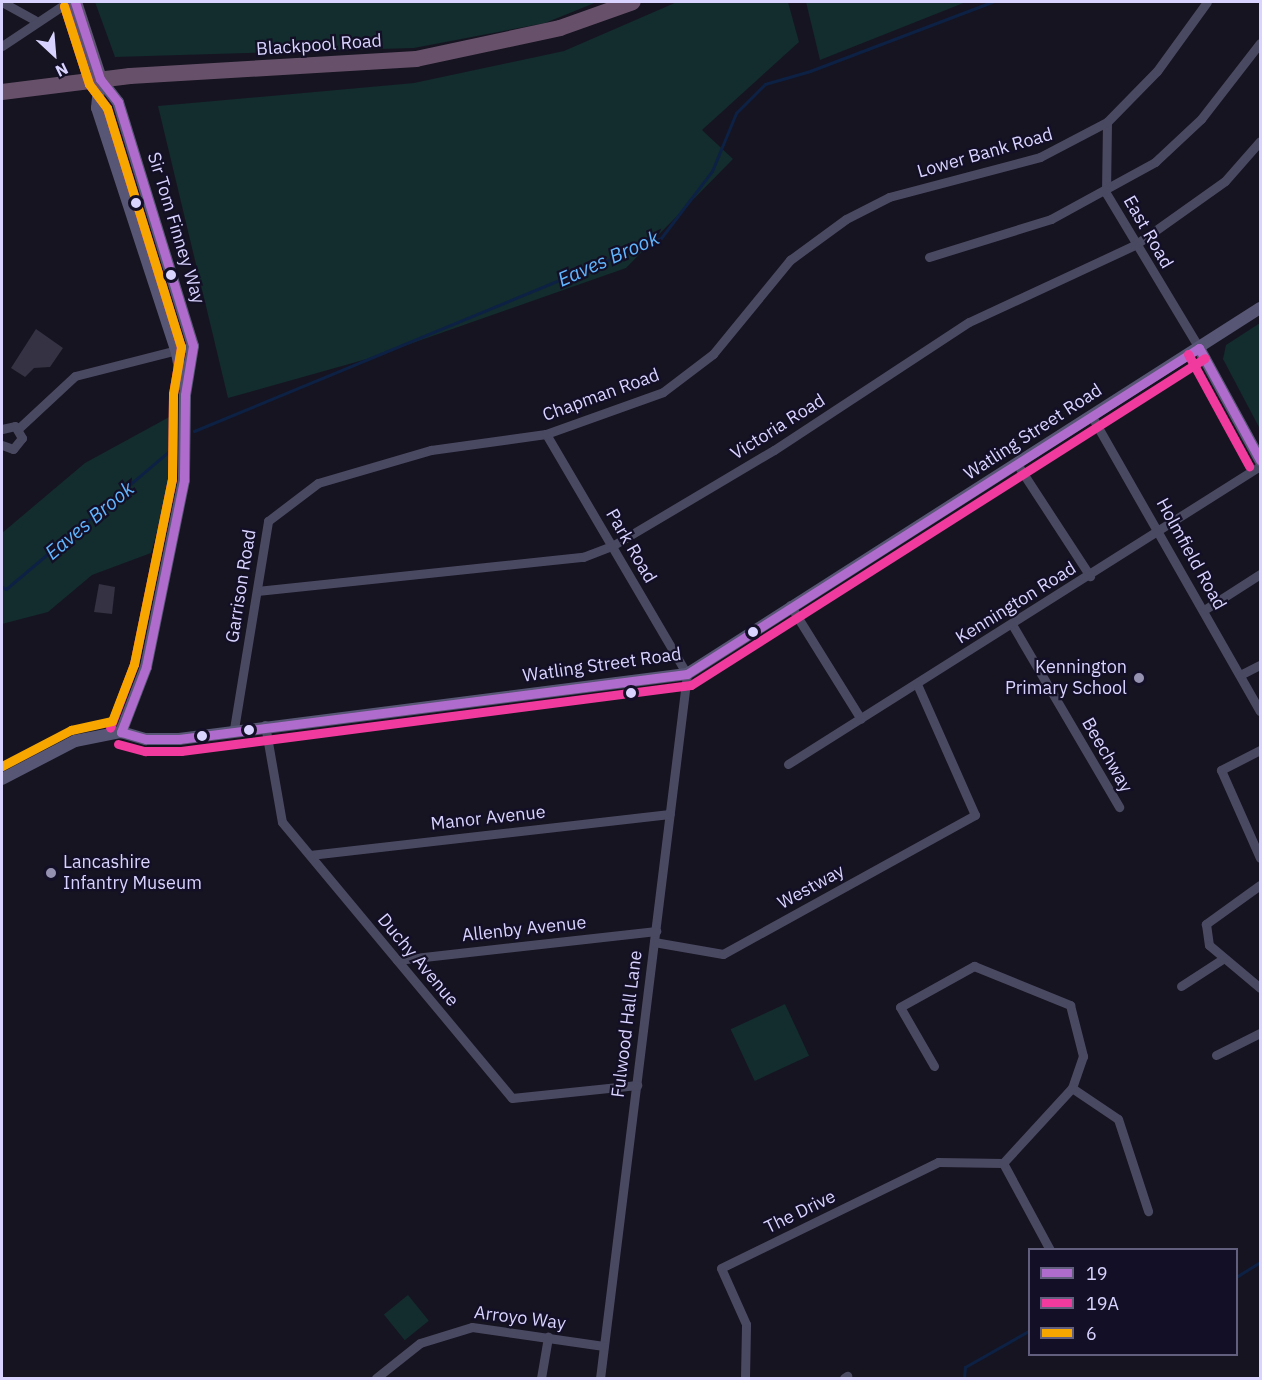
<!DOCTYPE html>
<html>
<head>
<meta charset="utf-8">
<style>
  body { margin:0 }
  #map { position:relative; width:1262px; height:1380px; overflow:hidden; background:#161421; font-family:"IBM Plex Sans",sans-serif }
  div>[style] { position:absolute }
  .green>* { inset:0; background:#132c2d; transform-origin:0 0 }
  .stream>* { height:3px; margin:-1.5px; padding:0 1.5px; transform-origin:1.5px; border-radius:1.5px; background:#0d2144 }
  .building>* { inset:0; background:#343243 }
  .street>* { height:9px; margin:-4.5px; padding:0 4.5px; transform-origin:4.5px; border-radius:4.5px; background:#4a4962 }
  .secondary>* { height:12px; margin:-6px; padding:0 6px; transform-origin:6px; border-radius:6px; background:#575674 }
  .primary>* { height:14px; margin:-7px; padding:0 7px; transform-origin:7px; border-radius:7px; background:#5e5373 }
  .highway>* { height:16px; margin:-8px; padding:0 8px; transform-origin:8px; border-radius:8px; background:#67516a }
  .bus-1>* { height:9px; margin:-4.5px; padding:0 4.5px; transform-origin:4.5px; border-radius:4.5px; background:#b06ccc }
  .bus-2>* { height:9px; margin:-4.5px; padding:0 4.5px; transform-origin:4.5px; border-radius:4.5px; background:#f13a9d }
  .bus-3>* { height:9px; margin:-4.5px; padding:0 4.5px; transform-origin:4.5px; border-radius:4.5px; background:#f7a600 }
  .dots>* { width:16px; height:16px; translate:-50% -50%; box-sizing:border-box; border:3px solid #130f26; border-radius:50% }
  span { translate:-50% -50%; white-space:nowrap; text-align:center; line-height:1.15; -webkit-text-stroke:4.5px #130f26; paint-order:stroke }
  .street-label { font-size:18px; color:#d9d4ff }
  .poi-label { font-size:18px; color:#d9d4ff }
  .right { translate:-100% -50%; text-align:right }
  .left { translate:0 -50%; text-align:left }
  .water-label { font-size:20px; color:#62b6ff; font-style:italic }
  .frame { position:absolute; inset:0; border:3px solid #d9d4ff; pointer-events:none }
  .legend { position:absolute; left:1028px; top:1248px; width:210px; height:108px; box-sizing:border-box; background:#130f26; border:2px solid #625e7d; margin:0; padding:8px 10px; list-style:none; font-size:18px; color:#d9d4ff }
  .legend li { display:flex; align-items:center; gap:12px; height:30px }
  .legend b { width:30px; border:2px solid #625e7d }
  .north { position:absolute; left:24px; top:24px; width:60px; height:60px; -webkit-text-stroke:4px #130f26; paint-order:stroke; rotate:154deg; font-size:16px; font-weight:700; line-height:24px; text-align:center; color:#d9d4ff }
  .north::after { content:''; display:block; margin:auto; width:21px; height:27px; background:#d9d4ff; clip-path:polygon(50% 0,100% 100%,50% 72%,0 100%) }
</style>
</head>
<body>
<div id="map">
  <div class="green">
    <div style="clip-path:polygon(95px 2px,597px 2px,545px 23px,414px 48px,115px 57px)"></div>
    <div style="clip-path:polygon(677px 2px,788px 2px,799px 42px,702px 130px,733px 159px,626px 268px,367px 359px,228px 398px,158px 106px,414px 83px,564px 51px)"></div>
    <div style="clip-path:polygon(806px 2px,966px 2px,820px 60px)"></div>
    <div style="clip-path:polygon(1260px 323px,1260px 429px,1223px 359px,1226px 345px)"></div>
    <div style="clip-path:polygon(171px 416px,168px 493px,151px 553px,92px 575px,48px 612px,2px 624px,2px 533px,85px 463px)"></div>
    <div style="left:785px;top:1004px;width:57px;height:60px;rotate:65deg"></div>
    <div style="left:408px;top:1295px;width:33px;height:31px;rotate:51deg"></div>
  </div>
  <div class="stream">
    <div style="left:194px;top:431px;width:505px;rotate:-22.45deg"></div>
    <div style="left:661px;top:238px;width:84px;rotate:-52.7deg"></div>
    <div style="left:712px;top:171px;width:63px;rotate:-67.5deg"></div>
    <div style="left:736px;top:113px;width:41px;rotate:-45deg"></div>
    <div style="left:765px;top:84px;width:47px;rotate:-16.1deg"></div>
    <div style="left:810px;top:71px;width:195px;rotate:-20.8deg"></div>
    <div style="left:2px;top:587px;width:4px;rotate:27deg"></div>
    <div style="left:6px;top:589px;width:221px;rotate:-40.2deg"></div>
    <div style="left:1236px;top:1277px;width:28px;rotate:-32deg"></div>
    <div style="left:964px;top:1378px;width:11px;rotate:-85deg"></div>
    <div style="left:965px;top:1367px;width:75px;rotate:-29.6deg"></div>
  </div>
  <div class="building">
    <div style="clip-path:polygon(36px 329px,63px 348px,50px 367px,34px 368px,25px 377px,11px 368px)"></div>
    <div style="clip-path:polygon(99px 584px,115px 587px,112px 614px,94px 612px)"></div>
  </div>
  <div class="street">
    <div style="left:2px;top:2px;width:37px;rotate:29deg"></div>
    <div style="left:2px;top:46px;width:79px;rotate:-33.7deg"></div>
    <div style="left:1107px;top:122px;width:71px;rotate:90.8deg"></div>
    <div style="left:1106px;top:193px;width:181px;rotate:59deg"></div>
    <div style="left:929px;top:257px;width:128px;rotate:-17.3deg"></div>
    <div style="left:1051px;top:219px;width:119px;rotate:-28.7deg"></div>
    <div style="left:1155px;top:162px;width:63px;rotate:-43.1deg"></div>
    <div style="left:1201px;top:119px;width:96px;rotate:-52.2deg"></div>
    <div style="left:1091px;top:415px;width:341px;rotate:60.3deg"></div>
    <div style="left:19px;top:428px;width:76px;rotate:-42.9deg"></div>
    <div style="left:75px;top:376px;width:122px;rotate:-14.3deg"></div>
    <div style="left:2px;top:429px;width:13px;rotate:-13deg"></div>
    <div style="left:15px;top:426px;width:14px;rotate:60deg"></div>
    <div style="left:22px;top:438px;width:14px;rotate:129deg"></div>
    <div style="left:13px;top:449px;width:12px;rotate:-160deg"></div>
    <div style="left:546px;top:434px;width:278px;rotate:59.6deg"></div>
    <div style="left:687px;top:674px;width:709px;rotate:97.04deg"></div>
    <div style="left:1017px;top:464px;width:134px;rotate:56.9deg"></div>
    <div style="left:257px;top:591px;width:328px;rotate:-6deg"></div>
    <div style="left:583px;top:557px;width:31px;rotate:-21deg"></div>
    <div style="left:612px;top:546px;width:188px;rotate:-30.7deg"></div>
    <div style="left:774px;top:450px;width:233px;rotate:-33.3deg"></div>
    <div style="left:969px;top:322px;width:183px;rotate:-24.9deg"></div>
    <div style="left:1135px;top:245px;width:110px;rotate:-35.4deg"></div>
    <div style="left:1225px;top:181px;width:53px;rotate:-48.8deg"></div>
    <div style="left:790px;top:605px;width:134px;rotate:58.1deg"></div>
    <div style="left:1204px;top:610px;width:67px;rotate:-32.7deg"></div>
    <div style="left:1013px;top:626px;width:210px;rotate:59.6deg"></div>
    <div style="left:1240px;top:675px;width:22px;rotate:-27deg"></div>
    <div style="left:265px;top:725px;width:98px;rotate:80.1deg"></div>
    <div style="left:282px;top:822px;width:359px;rotate:50.2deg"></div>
    <div style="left:512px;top:1098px;width:126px;rotate:-5.9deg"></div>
    <div style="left:234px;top:729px;width:211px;rotate:-80.7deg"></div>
    <div style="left:268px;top:521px;width:63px;rotate:-37.2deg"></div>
    <div style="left:318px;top:483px;width:118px;rotate:-16.3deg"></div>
    <div style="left:431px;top:450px;width:116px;rotate:-7.9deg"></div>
    <div style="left:546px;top:434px;width:124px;rotate:-19.7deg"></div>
    <div style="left:663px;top:392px;width:63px;rotate:-37.2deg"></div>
    <div style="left:713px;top:354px;width:122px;rotate:-50.7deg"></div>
    <div style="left:790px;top:260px;width:69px;rotate:-36.2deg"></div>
    <div style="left:846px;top:219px;width:48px;rotate:-27.1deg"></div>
    <div style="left:889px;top:197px;width:156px;rotate:-14.8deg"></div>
    <div style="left:1040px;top:157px;width:76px;rotate:-27.6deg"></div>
    <div style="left:1107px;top:122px;width:71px;rotate:-45.6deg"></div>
    <div style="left:1157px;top:71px;width:85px;rotate:-54.1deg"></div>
    <div style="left:1260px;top:750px;width:44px;rotate:152.9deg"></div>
    <div style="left:1221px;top:770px;width:96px;rotate:66.1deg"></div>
    <div style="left:788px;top:764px;width:558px;rotate:-32.27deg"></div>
    <div style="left:310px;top:855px;width:362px;rotate:-6.5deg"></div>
    <div style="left:1260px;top:885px;width:67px;rotate:144.2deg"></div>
    <div style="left:1206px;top:924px;width:21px;rotate:82deg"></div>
    <div style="left:1209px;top:945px;width:67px;rotate:40.1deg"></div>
    <div style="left:654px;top:942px;width:70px;rotate:9.9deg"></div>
    <div style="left:723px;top:954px;width:288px;rotate:-28.9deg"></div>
    <div style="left:975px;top:815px;width:143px;rotate:-113.9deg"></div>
    <div style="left:397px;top:960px;width:261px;rotate:-6.4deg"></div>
    <div style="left:1181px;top:986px;width:51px;rotate:-33.1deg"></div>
    <div style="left:1216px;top:1055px;width:49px;rotate:-26.6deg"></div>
    <div style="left:934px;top:1066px;width:68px;rotate:-120deg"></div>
    <div style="left:900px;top:1007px;width:85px;rotate:-29deg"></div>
    <div style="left:974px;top:966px;width:104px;rotate:22.1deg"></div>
    <div style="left:1070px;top:1005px;width:53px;rotate:75.7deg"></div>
    <div style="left:1083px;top:1056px;width:34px;rotate:109deg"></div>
    <div style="left:1003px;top:1163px;width:99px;rotate:61.6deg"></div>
    <div style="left:376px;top:1378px;width:56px;rotate:-38.5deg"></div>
    <div style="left:420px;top:1343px;width:54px;rotate:-17.1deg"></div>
    <div style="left:472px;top:1327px;width:133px;rotate:8.2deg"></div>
    <div style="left:541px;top:1378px;width:42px;rotate:-80.3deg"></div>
    <div style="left:745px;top:1378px;width:54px;rotate:-88.9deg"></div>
    <div style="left:746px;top:1324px;width:61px;rotate:-114.1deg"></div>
    <div style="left:721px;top:1268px;width:242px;rotate:-26deg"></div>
    <div style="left:938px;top:1162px;width:65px;rotate:0.9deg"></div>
    <div style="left:1003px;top:1163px;width:102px;rotate:-47.4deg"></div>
    <div style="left:1072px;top:1088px;width:55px;rotate:34deg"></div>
    <div style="left:1118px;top:1119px;width:97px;rotate:71.9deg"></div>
    <div style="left:844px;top:1378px;width:4px;rotate:-34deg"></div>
  </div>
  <div class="secondary">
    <div style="left:100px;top:79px;width:29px;rotate:52deg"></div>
    <div style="left:118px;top:102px;width:255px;rotate:72.9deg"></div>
    <div style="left:193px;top:346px;width:50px;rotate:99.3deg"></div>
    <div style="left:185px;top:395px;width:85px;rotate:90.7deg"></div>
    <div style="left:184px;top:480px;width:191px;rotate:101.5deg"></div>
    <div style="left:146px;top:667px;width:70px;rotate:111deg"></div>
    <div style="left:100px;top:79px;width:29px;rotate:96deg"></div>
    <div style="left:97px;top:108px;width:258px;rotate:71.9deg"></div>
    <div style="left:177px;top:353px;width:33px;rotate:79deg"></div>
    <div style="left:1199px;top:348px;width:128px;rotate:61.4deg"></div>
    <div style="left:2px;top:779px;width:82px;rotate:-27.5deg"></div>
    <div style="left:75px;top:741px;width:47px;rotate:-11.1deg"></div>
    <div style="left:121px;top:732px;width:26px;rotate:16deg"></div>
    <div style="left:146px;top:739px;width:33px"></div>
    <div style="left:179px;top:739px;width:512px;rotate:-7.29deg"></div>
    <div style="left:687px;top:674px;width:680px;rotate:-32.57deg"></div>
  </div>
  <div class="primary">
    <div style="left:75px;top:2px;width:81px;rotate:72deg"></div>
  </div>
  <div class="highway">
    <div style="left:2px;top:92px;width:129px;rotate:-7.1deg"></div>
    <div style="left:130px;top:76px;width:287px;rotate:-3.4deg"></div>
    <div style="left:416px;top:59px;width:147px;rotate:-12.1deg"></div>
    <div style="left:560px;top:28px;width:77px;rotate:-19.6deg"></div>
  </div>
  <div class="bus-1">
    <div style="left:75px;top:2px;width:81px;rotate:72deg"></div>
    <div style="left:100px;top:79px;width:29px;rotate:52deg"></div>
    <div style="left:118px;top:102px;width:255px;rotate:72.9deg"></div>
    <div style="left:193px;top:346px;width:50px;rotate:99.3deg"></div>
    <div style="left:185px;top:395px;width:85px;rotate:90.7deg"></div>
    <div style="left:184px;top:480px;width:191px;rotate:101.5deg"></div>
    <div style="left:146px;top:667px;width:70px;rotate:111deg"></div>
    <div style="left:1199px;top:348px;width:128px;rotate:61.4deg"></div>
    <div style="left:121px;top:732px;width:26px;rotate:16deg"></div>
    <div style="left:146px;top:739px;width:33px"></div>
    <div style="left:179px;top:739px;width:512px;rotate:-7.29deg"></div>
    <div style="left:687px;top:674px;width:607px;rotate:-32.49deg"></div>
  </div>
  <div class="bus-2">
    <div style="left:64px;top:6px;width:82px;rotate:72.2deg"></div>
    <div style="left:89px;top:84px;width:30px;rotate:53deg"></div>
    <div style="left:107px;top:108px;width:250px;rotate:72.8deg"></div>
    <div style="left:181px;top:347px;width:48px;rotate:99.7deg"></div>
    <div style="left:173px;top:394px;width:85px;rotate:90.7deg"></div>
    <div style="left:172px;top:479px;width:189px;rotate:101.6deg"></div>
    <div style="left:134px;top:664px;width:68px;rotate:110.6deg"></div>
    <div style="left:1188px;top:354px;width:128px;rotate:61.4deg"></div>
    <div style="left:118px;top:744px;width:28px;rotate:15deg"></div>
    <div style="left:145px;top:751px;width:36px"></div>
    <div style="left:181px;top:751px;width:514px;rotate:-7.37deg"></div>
    <div style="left:691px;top:685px;width:609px;rotate:-32.46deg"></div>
  </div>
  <div class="bus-3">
    <div style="left:2px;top:766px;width:78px;rotate:-27.6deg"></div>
    <div style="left:71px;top:730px;width:42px;rotate:-12.4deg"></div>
    <div style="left:112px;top:721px;width:61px;rotate:-68.9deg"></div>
    <div style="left:134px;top:664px;width:189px;rotate:-78.4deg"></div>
    <div style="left:172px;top:479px;width:85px;rotate:-89.3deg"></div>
    <div style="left:173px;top:394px;width:48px;rotate:-80.3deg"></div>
    <div style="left:181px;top:347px;width:250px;rotate:-107.2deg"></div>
    <div style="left:107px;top:108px;width:30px;rotate:-127deg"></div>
    <div style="left:89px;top:84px;width:82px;rotate:-107.8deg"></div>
  </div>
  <div class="dots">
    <div style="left:136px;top:203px;background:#d9d4ff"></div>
    <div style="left:171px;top:275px;background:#d9d4ff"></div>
    <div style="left:753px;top:632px;background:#d9d4ff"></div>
    <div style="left:1139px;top:678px;background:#9591b1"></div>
    <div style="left:631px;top:693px;background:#d9d4ff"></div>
    <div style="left:249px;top:730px;background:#d9d4ff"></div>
    <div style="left:202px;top:736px;background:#d9d4ff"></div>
    <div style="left:51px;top:873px;background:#9591b1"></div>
  </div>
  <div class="street-label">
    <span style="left:319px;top:45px;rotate:-4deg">Blackpool Road</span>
    <span style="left:985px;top:153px;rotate:-16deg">Lower Bank Road</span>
    <span style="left:176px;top:228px;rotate:73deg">Sir Tom Finney Way</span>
    <span style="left:1148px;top:232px;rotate:60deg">East Road</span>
    <span style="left:601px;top:395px;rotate:-20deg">Chapman Road</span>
    <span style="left:778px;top:427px;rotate:-32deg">Victoria Road</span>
    <span style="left:1033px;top:432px;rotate:-33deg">Watling Street Road</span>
    <span style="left:631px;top:546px;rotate:60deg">Park Road</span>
    <span style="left:1191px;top:554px;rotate:61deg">Holmfield Road</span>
    <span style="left:241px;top:586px;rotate:-81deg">Garrison Road</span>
    <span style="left:1016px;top:603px;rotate:-32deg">Kennington Road</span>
    <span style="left:602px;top:665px;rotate:-8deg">Watling Street Road</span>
    <span style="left:1107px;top:755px;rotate:60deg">Beechway</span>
    <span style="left:488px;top:818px;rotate:-6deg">Manor Avenue</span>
    <span style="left:811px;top:887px;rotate:-29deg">Westway</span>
    <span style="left:524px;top:929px;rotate:-6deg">Allenby Avenue</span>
    <span style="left:418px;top:960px;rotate:50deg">Duchy Avenue</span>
    <span style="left:627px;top:1024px;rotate:-83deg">Fulwood Hall Lane</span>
    <span style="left:800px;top:1212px;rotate:-26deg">The Drive</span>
    <span style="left:520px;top:1318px;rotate:7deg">Arroyo Way</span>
  </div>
  <div class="poi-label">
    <span class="right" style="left:1127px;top:678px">Kennington<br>Primary School</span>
    <span class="left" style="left:63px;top:873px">Lancashire<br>Infantry Museum</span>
  </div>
  <div class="water-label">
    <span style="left:608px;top:258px;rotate:-24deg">Eaves Brook</span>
    <span style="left:89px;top:520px;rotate:-40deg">Eaves Brook</span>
  </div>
  <div class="frame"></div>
  <ul class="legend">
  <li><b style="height:8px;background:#b06ccc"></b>19</li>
  <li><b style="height:8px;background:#f13a9d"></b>19A</li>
  <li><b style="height:8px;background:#f7a600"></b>6</li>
  </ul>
  <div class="north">N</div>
</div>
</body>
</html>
